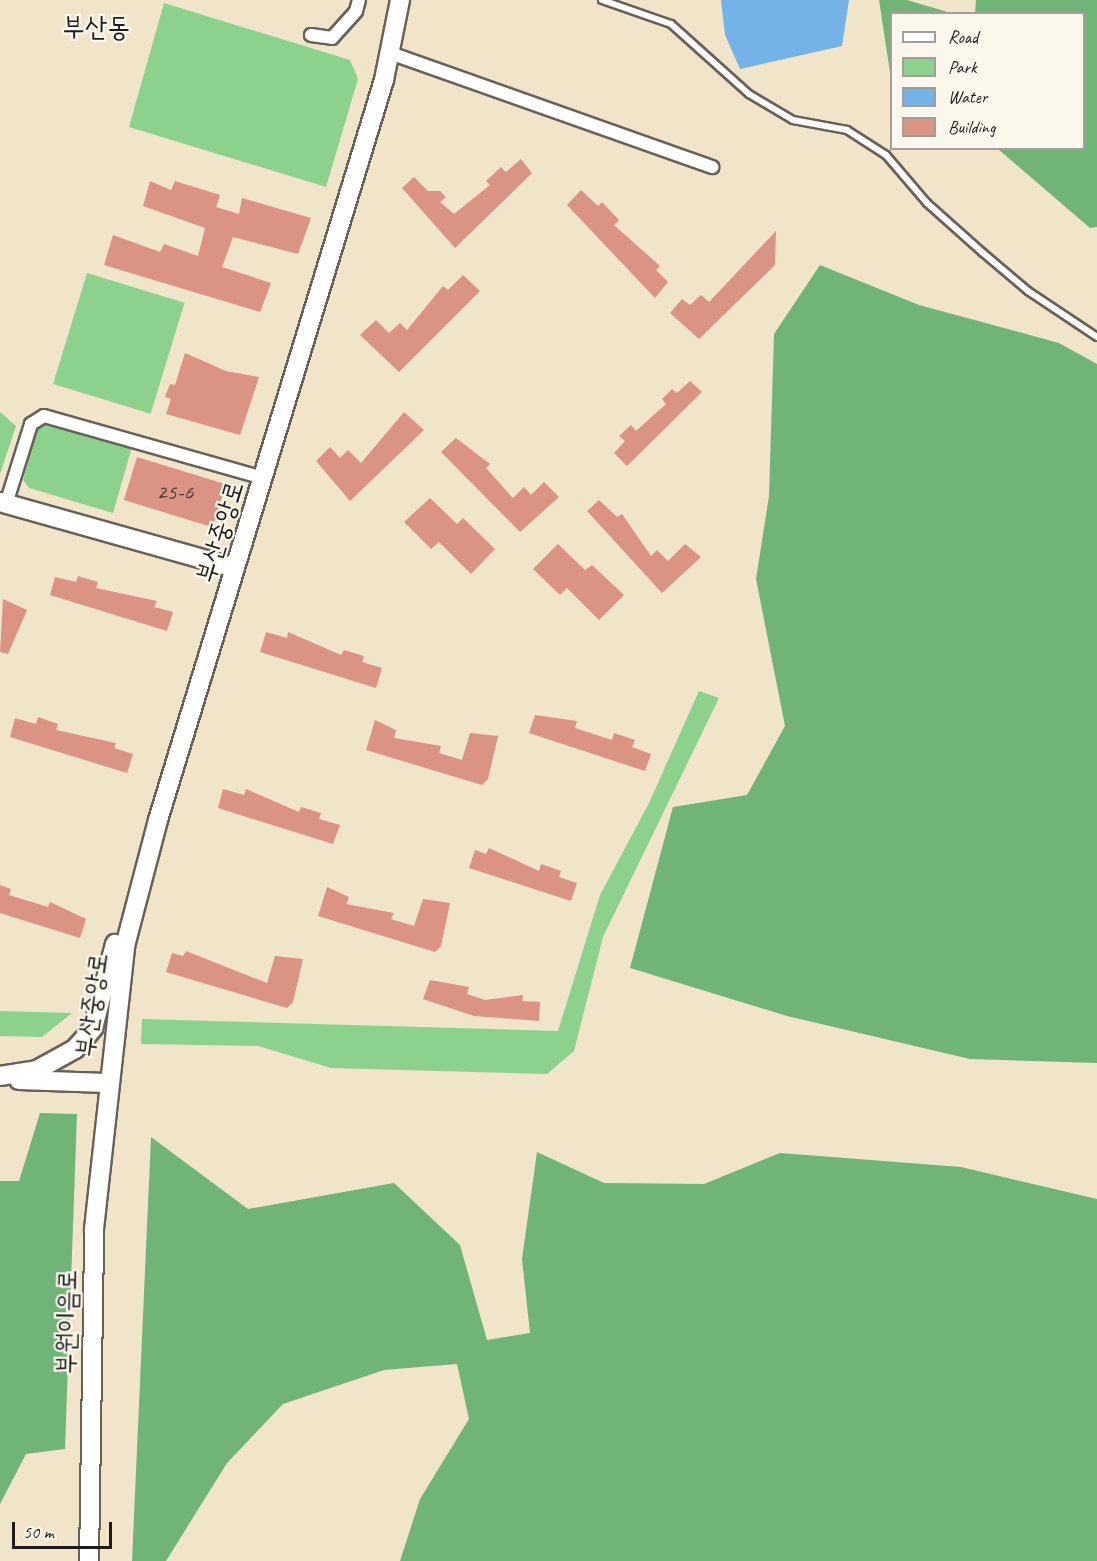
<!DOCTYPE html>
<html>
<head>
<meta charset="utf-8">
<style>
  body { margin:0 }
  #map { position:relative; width:1097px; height:1561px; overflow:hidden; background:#f0e5c9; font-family:Caveat,"Poor Story",sans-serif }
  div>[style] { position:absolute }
  .green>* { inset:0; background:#8cd28c; transform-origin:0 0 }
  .forest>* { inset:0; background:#71b478 }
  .water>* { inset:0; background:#74b3e7 }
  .building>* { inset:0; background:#db9483; transform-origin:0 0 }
  .roads { filter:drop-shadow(2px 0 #666259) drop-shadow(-2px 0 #666259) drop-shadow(0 2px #666259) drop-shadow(0 -2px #666259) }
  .lane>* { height:6px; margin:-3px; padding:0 3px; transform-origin:3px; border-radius:3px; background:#fff }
  .street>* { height:12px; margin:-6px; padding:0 6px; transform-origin:6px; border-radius:6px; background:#fff }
  .secondary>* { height:18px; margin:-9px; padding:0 9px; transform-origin:9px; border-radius:9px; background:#fff }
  span { translate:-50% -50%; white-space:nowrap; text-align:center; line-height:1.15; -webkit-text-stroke:4.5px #fbf7ec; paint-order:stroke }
  .number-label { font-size:22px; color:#4c3a36 }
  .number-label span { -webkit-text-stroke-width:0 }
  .street-label { font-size:26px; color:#1c1c1c }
  .quarter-label { font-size:28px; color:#1c1c1c }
  .legend { position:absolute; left:890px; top:12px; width:195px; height:138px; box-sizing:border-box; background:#fbf7ec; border:2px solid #a29f99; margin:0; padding:8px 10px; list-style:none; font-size:18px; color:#1c1c1c }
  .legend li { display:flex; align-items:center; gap:12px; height:30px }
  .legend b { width:30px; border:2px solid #a29f99 }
  .scale { position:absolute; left:12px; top:1522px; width:100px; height:27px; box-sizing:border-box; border:3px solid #1c1c1c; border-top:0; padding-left:8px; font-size:18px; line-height:21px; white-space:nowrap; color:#1c1c1c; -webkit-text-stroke:4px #fbf7ec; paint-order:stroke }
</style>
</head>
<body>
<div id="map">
  <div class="green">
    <div style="clip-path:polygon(164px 3px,350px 60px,358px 79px,326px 187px,129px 127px)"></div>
    <div style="left:87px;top:273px;width:102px;height:116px;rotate:17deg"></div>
    <div style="clip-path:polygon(0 412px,16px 426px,0 474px)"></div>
    <div style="clip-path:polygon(45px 424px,132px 447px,113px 513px,29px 488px,23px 480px,37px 429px)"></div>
    <div style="clip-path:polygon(699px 691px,719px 698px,603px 937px,574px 1051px,547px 1074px,331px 1068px,258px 1046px,141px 1044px,142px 1019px,558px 1031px,600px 895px,649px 803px)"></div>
    <div style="clip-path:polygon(0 1011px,72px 1013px,42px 1037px,0 1036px)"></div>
  </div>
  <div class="forest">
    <div style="clip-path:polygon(879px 0,907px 0,951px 13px,892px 14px,891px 79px)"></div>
    <div style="clip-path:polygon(976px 0,1097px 0,1097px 227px,1090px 228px,998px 149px,1084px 148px,1084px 14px,975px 13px)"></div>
    <div style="clip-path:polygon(820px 265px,919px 305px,1059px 343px,1097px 364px,1097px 1063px,970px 1059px,787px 1016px,630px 968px,673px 807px,747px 795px,785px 726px,756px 579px,769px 496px,774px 334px)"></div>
    <div style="clip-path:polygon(40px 1113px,77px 1114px,65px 1449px,26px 1454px,0 1504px,0 1181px,19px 1181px)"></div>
    <div style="clip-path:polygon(151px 1137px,248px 1209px,394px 1183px,460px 1245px,487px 1340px,530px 1333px,522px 1259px,537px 1152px,604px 1183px,704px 1184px,780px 1153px,961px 1167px,1097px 1199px,1097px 1561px,400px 1561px,420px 1499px,469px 1419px,457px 1364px,384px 1370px,283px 1404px,227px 1463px,166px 1561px,132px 1561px)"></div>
  </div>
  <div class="water">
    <div style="clip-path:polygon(721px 0,849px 0,842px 46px,740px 69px,725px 35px)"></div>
  </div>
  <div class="building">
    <div style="clip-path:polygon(521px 159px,532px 173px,455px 248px,402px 188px,414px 177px,428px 191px,440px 191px,446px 197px,440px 202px,454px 214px,490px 185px,486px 181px,501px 167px,506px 172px)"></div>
    <div style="clip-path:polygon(150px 181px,171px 190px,175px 181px,220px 195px,216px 207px,239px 214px,242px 198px,311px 218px,298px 254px,233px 237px,222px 267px,271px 283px,260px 312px,104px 265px,113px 235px,160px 252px,164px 244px,198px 256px,205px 228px,143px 206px)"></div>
    <div style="clip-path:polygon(581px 190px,598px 206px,602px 202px,619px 220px,614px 225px,660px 266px,656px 270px,668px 282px,655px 298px,567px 205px)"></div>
    <div style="clip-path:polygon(776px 231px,775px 265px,699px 339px,670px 313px,682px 299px,690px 305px,701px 295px,709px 302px)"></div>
    <div style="clip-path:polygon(463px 275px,480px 291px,399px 372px,360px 335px,376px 320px,389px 333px,400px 323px,407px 330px,443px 286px,448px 290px)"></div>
    <div style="clip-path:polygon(185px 353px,226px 371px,259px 377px,240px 435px,166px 414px,171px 399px,165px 397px,170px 384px,175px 385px)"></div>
    <div style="clip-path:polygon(690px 381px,702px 392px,627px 466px,614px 453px,625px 441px,619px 436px,631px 425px,636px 431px,666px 404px,662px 399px,672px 389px,677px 393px)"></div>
    <div style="clip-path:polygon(404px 412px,424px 430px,350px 501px,316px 461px,330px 447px,340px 458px,348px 450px,361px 463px)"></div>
    <div style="clip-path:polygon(456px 438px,490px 464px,486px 468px,513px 498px,524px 487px,531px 495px,544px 482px,559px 497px,520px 532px,441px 452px)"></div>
    <div style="left:137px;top:457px;width:93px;height:45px;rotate:17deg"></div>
    <div style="clip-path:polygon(430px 498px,457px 524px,463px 518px,495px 549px,471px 574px,439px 542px,431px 549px,404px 522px)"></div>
    <div style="clip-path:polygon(599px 500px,617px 517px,622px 514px,651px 556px,657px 550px,668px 561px,685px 544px,701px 557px,662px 593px,587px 511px)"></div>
    <div style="clip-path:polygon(558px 544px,585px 570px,592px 565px,624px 595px,599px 620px,567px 588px,560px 595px,533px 569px)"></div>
    <div style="clip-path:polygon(78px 576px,98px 582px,96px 588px,157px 601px,154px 607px,173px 612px,167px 631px,50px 595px,55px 577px,76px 582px)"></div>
    <div style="clip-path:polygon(3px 599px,27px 610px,8px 654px,0 652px)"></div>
    <div style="clip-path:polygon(266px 632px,287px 638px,288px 632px,341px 655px,344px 650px,364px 656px,362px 662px,382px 668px,376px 688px,260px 652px)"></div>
    <div style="clip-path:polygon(535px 715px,577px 721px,575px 728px,612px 740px,614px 733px,635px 740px,632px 747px,651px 754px,645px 771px,529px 733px)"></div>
    <div style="clip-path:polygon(38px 717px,58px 724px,56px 730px,116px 743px,114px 748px,133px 754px,127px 773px,10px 737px,15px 718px,36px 724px)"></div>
    <div style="clip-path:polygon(375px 720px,396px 730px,394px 738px,441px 746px,439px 753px,462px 760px,470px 733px,498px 736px,488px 779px,482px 785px,366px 750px)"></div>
    <div style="clip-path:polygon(223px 789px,244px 795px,246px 789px,299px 812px,301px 807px,321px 813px,319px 819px,340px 825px,333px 844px,218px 808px)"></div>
    <div style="clip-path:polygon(489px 848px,539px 871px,541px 864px,561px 871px,559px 877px,577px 883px,571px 901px,469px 868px,475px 850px,486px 854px)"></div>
    <div style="clip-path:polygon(0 885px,11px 889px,9px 895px,48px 907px,50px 902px,86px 919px,80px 938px,0 913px)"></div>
    <div style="clip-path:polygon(327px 887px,349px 897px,346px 904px,394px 913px,391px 919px,414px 926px,423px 899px,450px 903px,441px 946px,435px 952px,318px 916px)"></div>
    <div style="clip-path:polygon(186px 951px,267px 983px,275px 956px,303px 959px,293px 1002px,287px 1008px,166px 972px,172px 953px,183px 956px)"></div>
    <div style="clip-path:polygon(430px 980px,469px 987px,467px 994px,485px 1000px,523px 995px,522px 1001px,540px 1002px,539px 1021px,474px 1016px,423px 999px)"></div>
  </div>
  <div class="roads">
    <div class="lane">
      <div style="left:602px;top:0;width:73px;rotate:19.2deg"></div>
      <div style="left:671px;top:24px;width:105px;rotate:41.9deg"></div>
      <div style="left:749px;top:94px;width:51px;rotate:30.6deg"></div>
      <div style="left:793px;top:120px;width:55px;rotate:10.5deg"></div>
      <div style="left:847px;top:130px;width:46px;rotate:32.7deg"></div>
      <div style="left:886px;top:155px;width:63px;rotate:49.5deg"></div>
      <div style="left:927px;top:203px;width:74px;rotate:41.7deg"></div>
      <div style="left:982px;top:252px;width:60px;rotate:40.3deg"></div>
      <div style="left:1028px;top:291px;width:83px;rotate:33.7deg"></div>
    </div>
    <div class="street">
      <div style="left:311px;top:35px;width:21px;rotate:8deg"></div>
      <div style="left:332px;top:38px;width:36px;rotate:-48deg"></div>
      <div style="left:356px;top:11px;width:11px;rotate:-75deg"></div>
      <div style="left:390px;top:53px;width:342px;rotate:19.5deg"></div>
      <div style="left:6px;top:504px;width:84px;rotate:-72.6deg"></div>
      <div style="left:31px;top:424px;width:15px;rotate:-32deg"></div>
      <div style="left:44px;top:416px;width:228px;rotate:15.8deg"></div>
    </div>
    <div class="secondary">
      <div style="left:0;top:502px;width:244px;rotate:15.7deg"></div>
      <div style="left:0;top:1076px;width:37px;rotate:-9deg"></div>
      <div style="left:37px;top:1070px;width:43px;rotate:-28.9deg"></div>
      <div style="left:75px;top:1049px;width:28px;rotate:-49deg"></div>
      <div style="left:93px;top:1028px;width:87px;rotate:-75.3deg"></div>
      <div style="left:19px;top:1080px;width:88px;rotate:2deg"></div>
      <div style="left:89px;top:1561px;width:332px;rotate:-89.1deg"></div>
      <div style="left:94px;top:1229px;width:285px;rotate:-83.7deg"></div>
      <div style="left:125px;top:946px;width:130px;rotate:-75.3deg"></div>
      <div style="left:158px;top:820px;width:774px;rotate:-73.02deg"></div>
      <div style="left:384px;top:80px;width:82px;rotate:-78.7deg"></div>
    </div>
  </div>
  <div class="number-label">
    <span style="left:175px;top:493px">25-6</span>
  </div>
  <div class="street-label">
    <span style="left:220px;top:532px;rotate:-73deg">부산중앙로</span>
    <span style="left:92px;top:1005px;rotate:-82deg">부산중앙로</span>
    <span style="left:67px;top:1322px;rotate:-89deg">부원이음로</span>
  </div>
  <div class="quarter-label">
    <span style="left:96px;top:27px">부산동</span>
  </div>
  <ul class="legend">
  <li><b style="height:8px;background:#fff"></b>Road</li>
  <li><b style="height:16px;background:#8cd28c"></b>Park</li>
  <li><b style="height:16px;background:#74b3e7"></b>Water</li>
  <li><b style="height:16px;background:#db9483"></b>Building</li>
  </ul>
  <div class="scale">50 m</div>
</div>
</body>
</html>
